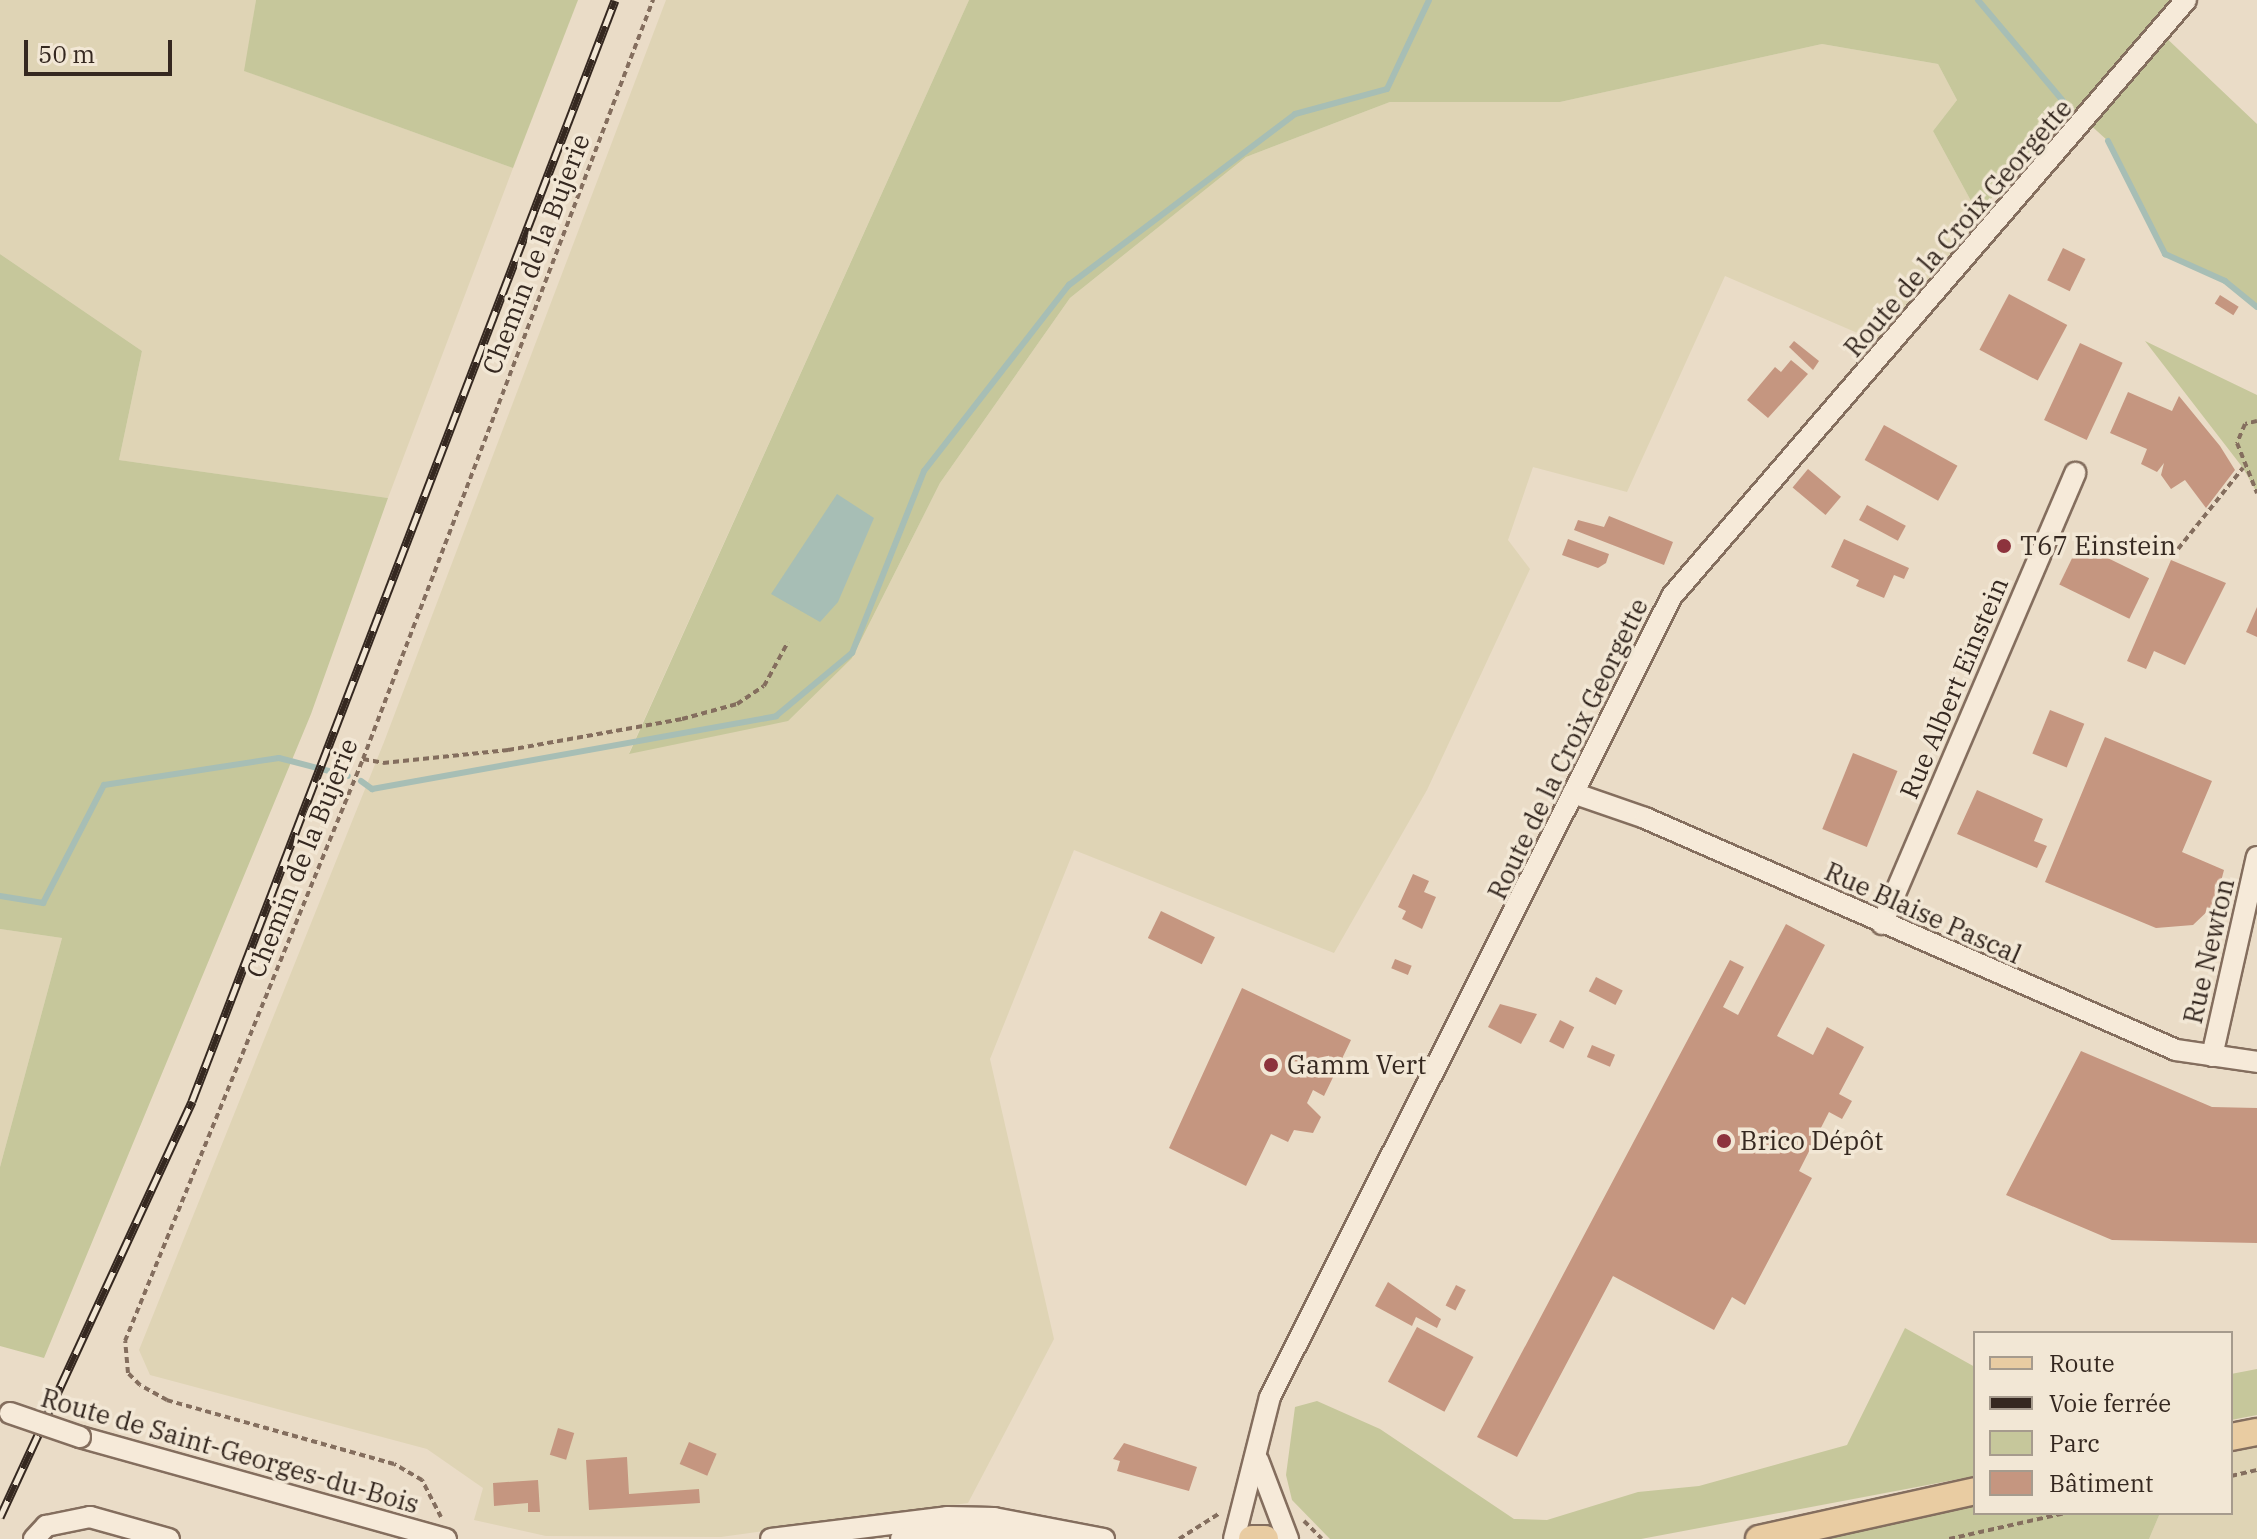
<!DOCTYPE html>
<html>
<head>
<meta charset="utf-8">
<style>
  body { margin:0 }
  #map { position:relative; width:2257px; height:1539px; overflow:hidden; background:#eadcc7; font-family:"IBM Plex Serif",serif }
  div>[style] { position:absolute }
  .farmland>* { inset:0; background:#dfd4b5 }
  .green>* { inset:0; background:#c6c79b }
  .water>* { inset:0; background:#a7beb5 }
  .stream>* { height:6px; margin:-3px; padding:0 3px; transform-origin:3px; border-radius:3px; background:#a7beb5 }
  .building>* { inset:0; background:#c59680; transform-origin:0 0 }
  .path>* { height:4px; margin-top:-2px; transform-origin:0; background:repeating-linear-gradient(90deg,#846e5e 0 6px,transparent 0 10px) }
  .roads { filter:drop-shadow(2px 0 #846e5e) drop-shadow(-2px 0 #846e5e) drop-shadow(0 2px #846e5e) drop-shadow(0 -2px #846e5e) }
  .minor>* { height:20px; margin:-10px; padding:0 10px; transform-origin:10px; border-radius:10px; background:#f6ead9 }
  .major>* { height:26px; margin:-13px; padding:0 13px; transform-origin:13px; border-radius:13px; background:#e9cca2 }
  .rail>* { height:9px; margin-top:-4.5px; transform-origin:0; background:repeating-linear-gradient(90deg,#f2e7d5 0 18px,#352820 0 36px); box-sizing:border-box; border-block:2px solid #352820 }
  .bridges { filter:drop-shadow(2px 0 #846e5e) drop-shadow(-2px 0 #846e5e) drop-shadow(0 2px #846e5e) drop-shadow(0 -2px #846e5e) }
  .minor-bridge>* { height:20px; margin:-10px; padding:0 10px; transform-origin:10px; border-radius:10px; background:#f6ead9 }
  .dots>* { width:22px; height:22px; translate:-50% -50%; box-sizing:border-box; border:4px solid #f2e7d5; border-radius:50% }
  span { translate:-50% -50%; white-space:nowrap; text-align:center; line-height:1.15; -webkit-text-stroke:7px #f2e7d5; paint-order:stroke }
  .street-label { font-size:26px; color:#352820 }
  .poi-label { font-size:26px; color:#352820 }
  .left { translate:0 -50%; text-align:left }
  .legend { position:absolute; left:1973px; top:1331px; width:260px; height:184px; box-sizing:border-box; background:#f2e7d5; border:2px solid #a69b8d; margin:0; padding:10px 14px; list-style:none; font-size:24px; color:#352820 }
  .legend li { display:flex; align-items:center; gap:16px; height:40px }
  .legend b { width:40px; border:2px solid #a69b8d }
  .scale { position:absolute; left:24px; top:40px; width:148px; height:36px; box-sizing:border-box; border:4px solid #352820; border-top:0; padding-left:10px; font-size:24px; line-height:28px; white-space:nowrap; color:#352820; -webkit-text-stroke:6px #f2e7d5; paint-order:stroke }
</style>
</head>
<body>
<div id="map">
  <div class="farmland">
    <div style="clip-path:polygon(0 0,256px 0,245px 71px,513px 168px,388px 498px,119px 460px,142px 351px,0 254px)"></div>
    <div style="clip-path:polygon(666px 0,969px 0,629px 753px,852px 658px,940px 483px,1070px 298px,1246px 157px,1390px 102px,1560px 102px,1822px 44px,1938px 64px,1957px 100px,1933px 131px,1977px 212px,1972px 253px,1890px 347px,1725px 276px,1627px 492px,1533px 467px,1508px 540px,1530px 569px,1427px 790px,1334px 953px,1074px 850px,990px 1059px,1054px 1339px,968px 1503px,721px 1537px,546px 1536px,474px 1520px,483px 1488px,427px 1449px,150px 1375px,139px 1350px,384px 742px)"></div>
    <div style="clip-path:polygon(0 929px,62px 938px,0 1167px)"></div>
    <div style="clip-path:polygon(2257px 1432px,2257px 1539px,2149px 1539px,2160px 1513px,2231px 1513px,2231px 1437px)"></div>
  </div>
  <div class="green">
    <div style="clip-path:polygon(256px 0,578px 0,513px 168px,244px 71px)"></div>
    <div style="clip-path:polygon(969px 0,2183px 0,2160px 32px,2257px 124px,2257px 307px,2225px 281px,2165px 254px,2108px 141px,2086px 121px,2054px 158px,2043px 149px,1977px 212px,1933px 131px,1957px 100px,1938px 64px,1822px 44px,1560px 102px,1390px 102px,1246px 157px,1070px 298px,940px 483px,852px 658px,788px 721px,629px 754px)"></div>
    <div style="clip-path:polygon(0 254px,142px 351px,119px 460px,388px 498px,311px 714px,44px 1358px,0 1346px,0 1167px,62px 938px,0 929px)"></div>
    <div style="clip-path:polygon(2145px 341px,2257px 395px,2257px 493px,2243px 468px)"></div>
    <div style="clip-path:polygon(1905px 1328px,1975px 1367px,1975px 1476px,1641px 1539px,1330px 1539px,1292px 1500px,1286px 1475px,1295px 1407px,1317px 1401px,1380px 1429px,1514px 1519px,1547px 1520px,1638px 1492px,1699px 1486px,1847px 1445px)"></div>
    <div style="clip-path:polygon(2257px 1369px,2257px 1415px,2231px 1420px,2231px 1374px)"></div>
    <div style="clip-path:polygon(1975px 1491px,1975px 1513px,2160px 1513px,2149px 1539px,1795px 1539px)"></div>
  </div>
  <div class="water">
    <div style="clip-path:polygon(837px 494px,874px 518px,838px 602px,820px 622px,771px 594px)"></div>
  </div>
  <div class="stream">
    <div style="left:1978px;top:0;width:132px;rotate:49.9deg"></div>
    <div style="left:2108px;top:141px;width:127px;rotate:63.2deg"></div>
    <div style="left:2165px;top:254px;width:66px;rotate:24.2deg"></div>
    <div style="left:2225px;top:281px;width:41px;rotate:39.1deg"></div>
    <div style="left:361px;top:781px;width:14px;rotate:36deg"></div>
    <div style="left:372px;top:789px;width:411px;rotate:-10.2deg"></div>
    <div style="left:776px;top:716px;width:99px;rotate:-39.7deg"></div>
    <div style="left:852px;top:653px;width:196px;rotate:-68.4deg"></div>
    <div style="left:924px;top:471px;width:236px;rotate:-52.1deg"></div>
    <div style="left:1069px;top:285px;width:283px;rotate:-37.1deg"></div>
    <div style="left:1295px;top:114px;width:95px;rotate:-15.2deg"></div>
    <div style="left:1387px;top:89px;width:98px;rotate:-64.7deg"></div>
    <div style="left:0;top:896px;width:44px;rotate:9.2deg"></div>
    <div style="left:43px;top:903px;width:133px;rotate:-62.7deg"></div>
    <div style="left:104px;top:785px;width:177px;rotate:-8.8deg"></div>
    <div style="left:279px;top:758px;width:71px;rotate:14.6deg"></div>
  </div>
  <div class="building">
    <div style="left:2063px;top:248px;width:25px;height:36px;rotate:26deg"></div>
    <div style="left:2009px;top:294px;width:66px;height:63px;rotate:28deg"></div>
    <div style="left:2220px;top:295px;width:22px;height:10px;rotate:32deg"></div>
    <div style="clip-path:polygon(1794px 341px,1819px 361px,1813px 370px,1789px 347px)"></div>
    <div style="left:2080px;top:343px;width:47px;height:85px;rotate:25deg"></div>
    <div style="clip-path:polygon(1791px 360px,1808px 374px,1768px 418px,1747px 400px,1775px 367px,1781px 372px)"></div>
    <div style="clip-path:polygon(2128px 392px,2172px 411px,2179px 396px,2220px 446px,2235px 470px,2206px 508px,2185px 480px,2171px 489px,2161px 475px,2164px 463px,2157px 472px,2141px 464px,2147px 449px,2110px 433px)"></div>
    <div style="left:1884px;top:425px;width:84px;height:40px;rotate:29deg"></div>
    <div style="left:1808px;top:469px;width:43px;height:24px;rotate:40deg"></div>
    <div style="left:1867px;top:505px;width:44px;height:17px;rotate:28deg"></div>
    <div style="clip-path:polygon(1609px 516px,1673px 542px,1664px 565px,1574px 530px,1578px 520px,1604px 527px)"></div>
    <div style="clip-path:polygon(1568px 539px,1609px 554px,1606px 563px,1598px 568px,1562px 555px)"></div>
    <div style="clip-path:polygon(1844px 539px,1909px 568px,1904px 579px,1894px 575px,1884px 598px,1856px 586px,1859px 580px,1831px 567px)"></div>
    <div style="left:2079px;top:544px;width:78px;height:45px;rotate:26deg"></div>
    <div style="clip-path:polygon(2171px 560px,2226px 583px,2185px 665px,2154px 651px,2146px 669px,2127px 661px)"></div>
    <div style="clip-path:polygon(2257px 607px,2257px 637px,2246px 632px)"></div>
    <div style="left:2050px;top:710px;width:37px;height:47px;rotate:22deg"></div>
    <div style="clip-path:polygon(2105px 737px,2212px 781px,2182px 852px,2224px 870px,2215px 904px,2193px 925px,2156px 928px,2045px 882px)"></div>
    <div style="left:1853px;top:753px;width:48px;height:82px;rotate:22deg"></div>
    <div style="clip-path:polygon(1977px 790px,2043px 819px,2034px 841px,2047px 846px,2037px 868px,1957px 834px)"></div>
    <div style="clip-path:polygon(1413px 874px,1429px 881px,1424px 892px,1436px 897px,1422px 929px,1402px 919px,1406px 911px,1398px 907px)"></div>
    <div style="left:1161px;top:911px;width:60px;height:30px;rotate:26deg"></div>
    <div style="clip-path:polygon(1786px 924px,1825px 945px,1777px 1036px,1813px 1055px,1827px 1027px,1864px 1047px,1839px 1094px,1852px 1101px,1842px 1119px,1829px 1112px,1799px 1171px,1812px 1178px,1745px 1305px,1732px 1297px,1714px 1330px,1613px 1276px,1517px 1457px,1477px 1437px,1730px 960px,1744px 967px,1723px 1007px,1738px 1015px)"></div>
    <div style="left:1395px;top:959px;width:18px;height:10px;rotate:22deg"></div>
    <div style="left:1596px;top:977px;width:30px;height:16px;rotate:27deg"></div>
    <div style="clip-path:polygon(1242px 988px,1351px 1040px,1324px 1096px,1313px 1090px,1307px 1103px,1321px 1117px,1313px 1133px,1294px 1130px,1288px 1142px,1271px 1134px,1246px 1186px,1169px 1148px)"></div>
    <div style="clip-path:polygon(1500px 1004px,1537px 1014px,1521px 1044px,1488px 1027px)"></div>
    <div style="left:1560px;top:1020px;width:16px;height:24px;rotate:27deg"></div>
    <div style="left:1592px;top:1045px;width:25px;height:13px;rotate:23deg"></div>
    <div style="clip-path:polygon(2081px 1051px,2212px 1107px,2257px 1108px,2257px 1243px,2112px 1240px,2006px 1195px)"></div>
    <div style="clip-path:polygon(1388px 1282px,1441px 1319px,1437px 1328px,1416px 1317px,1412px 1326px,1375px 1306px)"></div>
    <div style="left:1456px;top:1285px;width:11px;height:23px;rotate:27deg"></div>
    <div style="left:1417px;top:1327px;width:64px;height:62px;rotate:28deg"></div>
    <div style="left:558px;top:1428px;width:17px;height:28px;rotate:17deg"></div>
    <div style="left:689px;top:1442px;width:30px;height:24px;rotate:23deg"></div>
    <div style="clip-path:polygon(1124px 1443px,1197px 1467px,1189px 1491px,1117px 1471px,1120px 1461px,1113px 1459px)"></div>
    <div style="clip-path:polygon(627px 1457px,629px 1494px,699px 1489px,700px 1503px,589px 1510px,586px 1460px)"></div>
    <div style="clip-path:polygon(538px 1480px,540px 1512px,528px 1512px,528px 1503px,494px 1506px,493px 1483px)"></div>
  </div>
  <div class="path">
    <div style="left:2257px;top:421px;width:12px;rotate:166deg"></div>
    <div style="left:2245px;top:424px;width:21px;rotate:113deg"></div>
    <div style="left:2237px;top:443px;width:54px;rotate:68.2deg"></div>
    <div style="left:2178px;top:549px;width:104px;rotate:-51.3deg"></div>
    <div style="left:363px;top:759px;width:20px;rotate:11deg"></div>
    <div style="left:383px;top:763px;width:126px;rotate:-5.9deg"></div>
    <div style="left:508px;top:750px;width:177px;rotate:-10.1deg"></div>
    <div style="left:682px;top:719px;width:57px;rotate:-15.3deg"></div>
    <div style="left:737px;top:704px;width:32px;rotate:-34deg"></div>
    <div style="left:764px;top:686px;width:50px;rotate:-61.4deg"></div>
    <div style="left:2231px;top:1476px;width:27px;rotate:-13deg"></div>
    <div style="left:441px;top:1517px;width:42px;rotate:-117.2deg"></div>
    <div style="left:422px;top:1480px;width:32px;rotate:-150deg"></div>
    <div style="left:394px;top:1464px;width:236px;rotate:-164.3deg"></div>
    <div style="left:167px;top:1400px;width:31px;rotate:-151deg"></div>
    <div style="left:140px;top:1385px;width:17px;rotate:-135deg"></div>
    <div style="left:128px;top:1373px;width:32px;rotate:-95deg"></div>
    <div style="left:125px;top:1341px;width:629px;rotate:-67.76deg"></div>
    <div style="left:363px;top:759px;width:813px;rotate:-69.09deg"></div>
    <div style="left:1304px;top:1521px;width:25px;rotate:45deg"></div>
    <div style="left:1179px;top:1539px;width:49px;rotate:-32.4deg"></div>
    <div style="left:1949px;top:1539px;width:119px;rotate:-12.6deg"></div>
  </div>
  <div class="roads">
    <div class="minor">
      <div style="left:1573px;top:793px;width:76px;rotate:19.1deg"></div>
      <div style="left:1645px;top:818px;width:579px;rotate:23.6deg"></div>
      <div style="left:2176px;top:1050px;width:82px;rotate:8.4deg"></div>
      <div style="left:1882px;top:924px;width:491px;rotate:-66.8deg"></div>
      <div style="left:2212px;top:1056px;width:204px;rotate:-77.3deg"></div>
      <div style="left:80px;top:1437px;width:380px;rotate:15.6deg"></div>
      <div style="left:1258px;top:1460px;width:85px;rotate:69.2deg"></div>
      <div style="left:34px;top:1539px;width:18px;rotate:-47deg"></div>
      <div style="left:46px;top:1526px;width:45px;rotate:-11.6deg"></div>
      <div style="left:90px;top:1517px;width:82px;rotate:15.6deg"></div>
      <div style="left:771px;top:1539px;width:177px;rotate:-7.1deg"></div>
      <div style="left:947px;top:1517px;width:47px;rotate:1.2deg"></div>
      <div style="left:994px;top:1518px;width:112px;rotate:10.8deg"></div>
      <div style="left:901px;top:1539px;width:76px;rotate:-5.3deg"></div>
      <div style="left:977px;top:1532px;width:72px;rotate:5.6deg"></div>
      <div style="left:1234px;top:1539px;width:146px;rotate:-75.8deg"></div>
      <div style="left:1270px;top:1397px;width:896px;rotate:-63.35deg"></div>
      <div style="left:1672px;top:596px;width:787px;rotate:-49.22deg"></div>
    </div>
    <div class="major">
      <div style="left:2231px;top:1437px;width:26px;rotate:-11deg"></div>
      <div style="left:1252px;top:1539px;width:13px"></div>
      <div style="left:1759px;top:1539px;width:221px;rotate:-12.5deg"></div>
    </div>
  </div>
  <div class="rail">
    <div style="left:0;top:1517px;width:458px;rotate:-65.2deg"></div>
    <div style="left:192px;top:1101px;width:1179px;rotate:-68.98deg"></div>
  </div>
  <div class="bridges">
    <div class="minor-bridge">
      <div style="left:10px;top:1413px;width:74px;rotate:18.9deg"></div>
    </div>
  </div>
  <div class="dots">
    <div style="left:2004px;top:546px;background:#8d333d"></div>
    <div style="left:1271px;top:1065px;background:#8d333d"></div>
    <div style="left:1724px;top:1141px;background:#8d333d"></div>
  </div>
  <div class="street-label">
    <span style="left:1958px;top:228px;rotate:-49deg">Route de la Croix Georgette</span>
    <span style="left:536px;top:254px;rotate:-69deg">Chemin de la Bujerie</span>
    <span style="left:1954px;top:688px;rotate:-67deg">Rue Albert Einstein</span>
    <span style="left:1568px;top:749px;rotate:-64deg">Route de la Croix Georgette</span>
    <span style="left:302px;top:858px;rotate:-68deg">Chemin de la Bujerie</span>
    <span style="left:1923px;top:913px;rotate:24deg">Rue Blaise Pascal</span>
    <span style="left:2209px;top:951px;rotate:-77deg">Rue Newton</span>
    <span style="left:230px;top:1451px;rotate:16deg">Route de Saint-Georges-du-Bois</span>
  </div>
  <div class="poi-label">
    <span class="left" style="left:2020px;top:546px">T67 Einstein</span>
    <span class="left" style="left:1287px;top:1065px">Gamm Vert</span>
    <span class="left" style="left:1740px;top:1141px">Brico Dépôt</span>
  </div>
  <ul class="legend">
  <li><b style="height:10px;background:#e9cca2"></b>Route</li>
  <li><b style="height:10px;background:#352820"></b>Voie ferrée</li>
  <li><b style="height:22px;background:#c6c79b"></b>Parc</li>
  <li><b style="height:22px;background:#c59680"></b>Bâtiment</li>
  </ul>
  <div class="scale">50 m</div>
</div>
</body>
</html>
